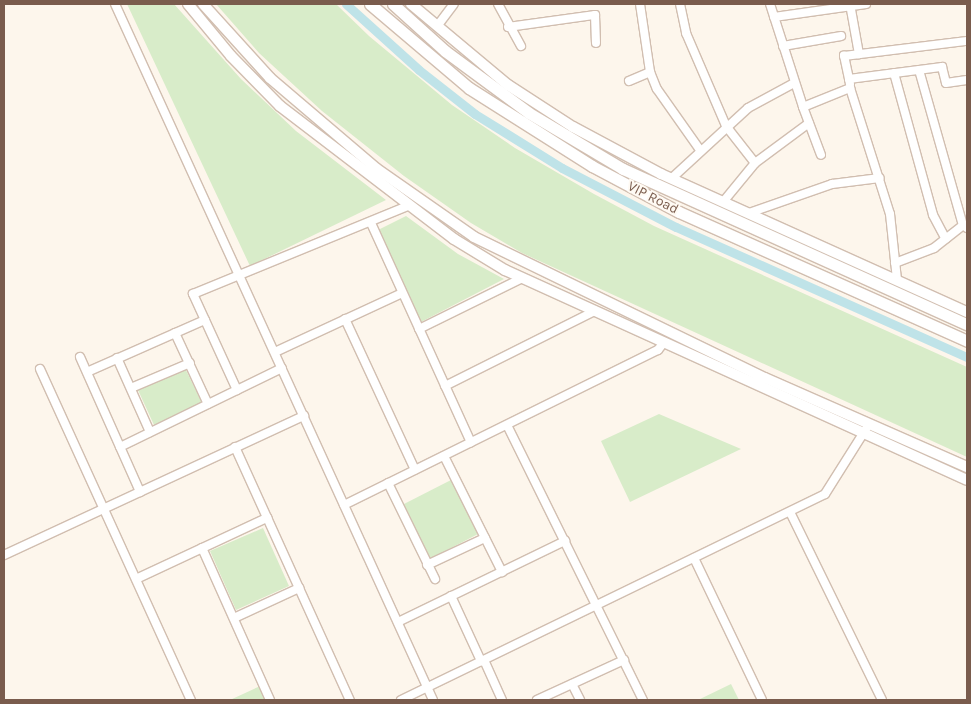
<!DOCTYPE html>
<html>
<head>
<meta charset="utf-8">
<style>
	body { margin:0 }
	#map { position:relative; width:971px; height:704px; overflow:hidden; background:#fdf6ec; font-family:Karla,sans-serif }
	div>[style] { position:absolute }
	[style*='--x'] { left:calc(var(--x)*1px); top:calc(var(--y)*1px); width:calc(var(--w)*1px); rotate:calc(var(--a)*1deg) }
	.green>* { inset:0; background:#d8ecc9 }
	.canal>* { height:9px; margin:-4.5px; padding:0 4.5px; transform-origin:4.5px; border-radius:4.5px; background:#bfe3e8 }
	.roads { filter:drop-shadow(1px 0 #d1beb0) drop-shadow(-1px 0 #d1beb0) drop-shadow(0 1px #d1beb0) drop-shadow(0 -1px #d1beb0) }
	.minor>* { height:8px; margin:-4px; padding:0 4px; transform-origin:4px; border-radius:4px; background:#fff }
	.tertiary>* { height:10px; margin:-5px; padding:0 5px; transform-origin:5px; border-radius:5px; background:#fff }
	.secondary>* { height:11px; margin:-5.5px; padding:0 5.5px; transform-origin:5.5px; border-radius:5.5px; background:#fff }
	span { translate:-50% -50%; white-space:nowrap; text-align:center; line-height:1.15; -webkit-text-stroke:4px #fffaf3; paint-order:stroke }
	.street-label { font-size:14px; color:#7a5c4d }
	.frame { position:absolute; inset:0; border:5px solid #7a5c4d; pointer-events:none }
</style>
</head>
<body>
<div id="map">
	<div class="green">
		<i style="clip-path:polygon(127px 4px,174px 4px,241px 79px,296px 131px,386px 200px,250px 266px)"></i>
		<i style="clip-path:polygon(216px 4px,336px 4px,369px 36px,452px 105px,515px 148px,594px 194px,654px 226px,967px 367px,967px 457px,522px 253px,471px 223px,404px 176px,322px 111px,259px 53px)"></i>
		<i style="clip-path:polygon(406px 216px,458px 254px,504px 279px,421px 322px,378px 230px)"></i>
		<i style="clip-path:polygon(185px 368px,202px 403px,154px 425px,138px 390px)"></i>
		<i style="clip-path:polygon(659px 414px,741px 449px,630px 502px,601px 441px)"></i>
		<i style="clip-path:polygon(451px 480px,478px 534px,430px 559px,402px 505px)"></i>
		<i style="clip-path:polygon(263px 528px,289px 586px,236px 610px,210px 551px)"></i>
		<i style="clip-path:polygon(731px 684px,739px 700px,698px 700px)"></i>
		<i style="clip-path:polygon(259px 687px,265px 700px,230px 700px,258px 687px)"></i>
	</div>
	<div class="canal">
		<i style="--x:346;--y:4;--w:98;--a:42.1"></i>
		<i style="--x:419;--y:70;--w:71;--a:38.2"></i>
		<i style="--x:475;--y:114;--w:102;--a:31.8"></i>
		<i style="--x:562;--y:168;--w:128;--a:27.4"></i>
		<i style="--x:676;--y:227;--w:319;--a:24.1"></i>
	</div>
	<div class="roads">
		<div class="minor">
			<i style="--x:115;--y:4;--w:765;--a:65.44"></i>
			<i style="--x:498;--y:4;--w:48;--a:61.3"></i>
			<i style="--x:640;--y:4;--w:69;--a:81.6"></i>
			<i style="--x:650;--y:72;--w:18;--a:68"></i>
			<i style="--x:657;--y:89;--w:75;--a:54.8"></i>
			<i style="--x:680;--y:4;--w:30;--a:78"></i>
			<i style="--x:686;--y:33;--w:101;--a:66.7"></i>
			<i style="--x:726;--y:126;--w:47;--a:51.9"></i>
			<i style="--x:770;--y:4;--w:108;--a:72.2"></i>
			<i style="--x:803;--y:107;--w:51;--a:-22"></i>
			<i style="--x:850;--y:88;--w:132;--a:72.4"></i>
			<i style="--x:890;--y:214;--w:66;--a:83.9"></i>
			<i style="--x:850;--y:4;--w:51;--a:79.8"></i>
			<i style="--x:774;--y:17;--w:93;--a:-8"></i>
			<i style="--x:438;--y:25;--w:26;--a:-53"></i>
			<i style="--x:508;--y:27;--w:88;--a:-7.9"></i>
			<i style="--x:595;--y:15;--w:28;--a:88"></i>
			<i style="--x:783;--y:46;--w:59;--a:-9.8"></i>
			<i style="--x:919;--y:70;--w:161;--a:74.2"></i>
			<i style="--x:963;--y:225;--w:5;--a:37"></i>
			<i style="--x:894;--y:73;--w:147;--a:74.6"></i>
			<i style="--x:933;--y:215;--w:27;--a:62"></i>
			<i style="--x:849;--y:79;--w:24;--a:-102"></i>
			<i style="--x:844;--y:56;--w:124;--a:-7"></i>
			<i style="--x:629;--y:81;--w:23;--a:-23"></i>
			<i style="--x:850;--y:84;--w:5;--a:-101"></i>
			<i style="--x:849;--y:79;--w:94;--a:-7.4"></i>
			<i style="--x:942;--y:67;--w:16;--a:76"></i>
			<i style="--x:946;--y:83;--w:21;--a:-8"></i>
			<i style="--x:803;--y:107;--w:51;--a:69.4"></i>
			<i style="--x:672;--y:178;--w:103;--a:-42.6"></i>
			<i style="--x:748;--y:108;--w:52;--a:-28.5"></i>
			<i style="--x:723;--y:202;--w:50;--a:-50.6"></i>
			<i style="--x:755;--y:163;--w:67;--a:-36.5"></i>
			<i style="--x:749;--y:213;--w:88;--a:-19.3"></i>
			<i style="--x:832;--y:184;--w:48;--a:-7.1"></i>
			<i style="--x:371;--y:223;--w:241;--a:65.5"></i>
			<i style="--x:895;--y:263;--w:42;--a:-21"></i>
			<i style="--x:934;--y:248;--w:37;--a:-38"></i>
			<i style="--x:345;--y:319;--w:166;--a:65.1"></i>
			<i style="--x:419;--y:329;--w:115;--a:-26.3"></i>
			<i style="--x:175;--y:333;--w:78;--a:65.1"></i>
			<i style="--x:275;--y:352;--w:140;--a:-24.9"></i>
			<i style="--x:80;--y:357;--w:148;--a:66"></i>
			<i style="--x:117;--y:358;--w:81;--a:66"></i>
			<i style="--x:40;--y:369;--w:364;--a:65.5"></i>
			<i style="--x:87;--y:372;--w:129;--a:-23.8"></i>
			<i style="--x:445;--y:386;--w:168;--a:-26.6"></i>
			<i style="--x:131;--y:388;--w:64;--a:-23"></i>
			<i style="--x:237;--y:390;--w:106;--a:-114.6"></i>
			<i style="--x:193;--y:294;--w:232;--a:-22.3"></i>
			<i style="--x:507;--y:425;--w:307;--a:63.7"></i>
			<i style="--x:120;--y:447;--w:180;--a:-26"></i>
			<i style="--x:235;--y:447;--w:278;--a:65.6"></i>
			<i style="--x:444;--y:456;--w:130;--a:63.4"></i>
			<i style="--x:388;--y:483;--w:107;--a:63.9"></i>
			<i style="--x:344;--y:505;--w:350;--a:-26.3"></i>
			<i style="--x:658;--y:350;--w:10;--a:-53"></i>
			<i style="--x:790;--y:512;--w:209;--a:63.9"></i>
			<i style="--x:202;--y:548;--w:167;--a:65.9"></i>
			<i style="--x:4;--y:555;--w:331;--a:-24.9"></i>
			<i style="--x:694;--y:558;--w:157;--a:64.4"></i>
			<i style="--x:427;--y:565;--w:64;--a:-25"></i>
			<i style="--x:136;--y:579;--w:145;--a:-25"></i>
			<i style="--x:451;--y:596;--w:72;--a:65.2"></i>
			<i style="--x:234;--y:618;--w:72;--a:-24.8"></i>
			<i style="--x:398;--y:622;--w:186;--a:-25.9"></i>
			<i style="--x:484;--y:660;--w:44;--a:65.8"></i>
			<i style="--x:572;--y:684;--w:18;--a:63"></i>
			<i style="--x:401;--y:700;--w:471;--a:-25.9"></i>
			<i style="--x:825;--y:494;--w:77;--a:-57.8"></i>
			<i style="--x:537;--y:700;--w:96;--a:-24.7"></i>
		</div>
		<div class="tertiary">
			<i style="--x:188;--y:4;--w:67;--a:50.4"></i>
			<i style="--x:231;--y:56;--w:70;--a:45.6"></i>
			<i style="--x:280;--y:106;--w:219;--a:37.4"></i>
			<i style="--x:454;--y:239;--w:60;--a:31.3"></i>
			<i style="--x:505;--y:270;--w:507;--a:24.44"></i>
			<i style="--x:203;--y:4;--w:100;--a:47.8"></i>
			<i style="--x:270;--y:78;--w:140;--a:40.4"></i>
			<i style="--x:377;--y:169;--w:118;--a:35"></i>
			<i style="--x:474;--y:237;--w:323;--a:25.9"></i>
			<i style="--x:765;--y:378;--w:221;--a:23.8"></i>
			<i style="--x:411;--y:4;--w:126;--a:39.9"></i>
			<i style="--x:508;--y:85;--w:77;--a:32.9"></i>
			<i style="--x:573;--y:127;--w:100;--a:28.1"></i>
			<i style="--x:661;--y:174;--w:336;--a:24.3"></i>
		</div>
		<div class="secondary">
			<i style="--x:370;--y:4;--w:130;--a:40.3"></i>
			<i style="--x:469;--y:88;--w:146;--a:32.4"></i>
			<i style="--x:592;--y:166;--w:98;--a:27.9"></i>
			<i style="--x:679;--y:212;--w:316;--a:24.1"></i>
			<i style="--x:393;--y:4;--w:70;--a:42.1"></i>
			<i style="--x:445;--y:51;--w:104;--a:36.4"></i>
			<i style="--x:529;--y:113;--w:109;--a:30.8"></i>
			<i style="--x:623;--y:169;--w:377;--a:24.3"></i>
		</div>
	</div>
	<div class="street-label">
		<span style="left:653px;top:198px;rotate:27deg">VIP Road</span>
	</div>
	<div class="frame"></div>
</div>
</body>
</html>
